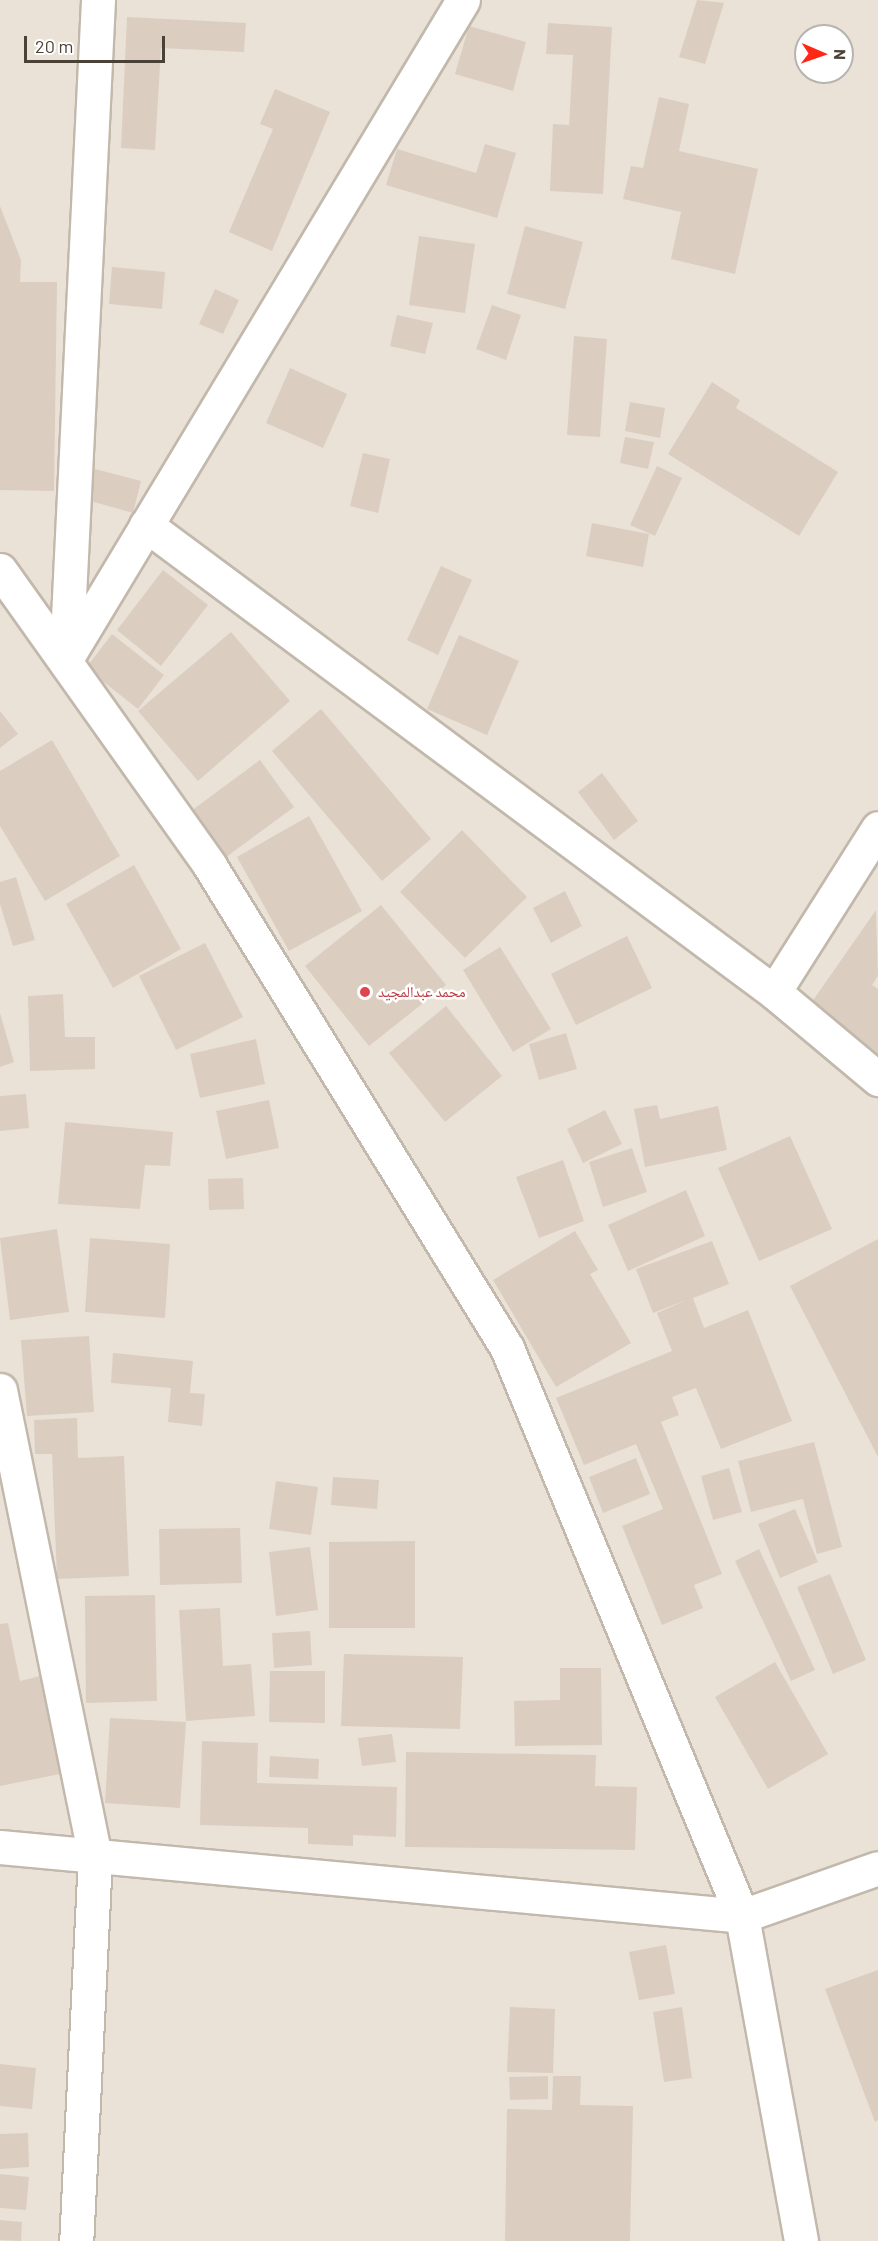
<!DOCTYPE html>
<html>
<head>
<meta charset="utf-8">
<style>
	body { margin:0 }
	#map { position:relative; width:878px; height:2241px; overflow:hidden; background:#f5f1e9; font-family:Barlow,"Noto Naskh Arabic",sans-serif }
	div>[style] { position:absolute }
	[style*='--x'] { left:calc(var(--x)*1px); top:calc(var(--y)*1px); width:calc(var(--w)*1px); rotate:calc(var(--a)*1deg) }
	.residential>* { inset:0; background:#eae2d7 }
	.building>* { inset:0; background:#dbcec0 }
	.roads { filter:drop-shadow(2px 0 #c2b8ab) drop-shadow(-2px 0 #c2b8ab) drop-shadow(0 2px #c2b8ab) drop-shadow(0 -2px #c2b8ab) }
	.minor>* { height:33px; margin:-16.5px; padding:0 16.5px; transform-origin:16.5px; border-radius:16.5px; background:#fff }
	.dots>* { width:16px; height:16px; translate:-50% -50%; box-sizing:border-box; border:3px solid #fff; border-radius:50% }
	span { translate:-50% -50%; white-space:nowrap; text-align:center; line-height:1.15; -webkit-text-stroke:5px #fff; paint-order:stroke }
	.health-label { font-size:15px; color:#be3a42 }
	.left { translate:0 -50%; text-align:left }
	.north { position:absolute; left:794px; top:24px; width:60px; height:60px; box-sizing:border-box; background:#fff; border:2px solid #b7b3af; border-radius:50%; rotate:92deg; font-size:16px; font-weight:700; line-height:24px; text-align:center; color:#4a4137 }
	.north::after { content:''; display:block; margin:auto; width:21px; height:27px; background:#ff2816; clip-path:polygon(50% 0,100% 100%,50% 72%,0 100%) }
	.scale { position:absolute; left:24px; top:36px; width:141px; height:27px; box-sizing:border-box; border:3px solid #4a4137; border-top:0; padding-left:8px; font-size:18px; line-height:21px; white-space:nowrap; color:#4a4137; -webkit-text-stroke:4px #fff; paint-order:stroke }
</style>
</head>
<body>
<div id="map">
	<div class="residential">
		<i style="clip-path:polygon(evenodd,0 0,878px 0,878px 2241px,0 2241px,0 0,806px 36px,842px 36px,842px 72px,806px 72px,806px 36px)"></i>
	</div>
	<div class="building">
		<i style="clip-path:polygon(697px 0,724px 3px,705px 64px,679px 57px)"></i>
		<i style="clip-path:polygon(127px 17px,246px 23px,244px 52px,161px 48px,155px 150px,121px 148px)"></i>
		<i style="clip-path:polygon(548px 23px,612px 27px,603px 194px,550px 191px,553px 124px,569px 125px,573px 55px,546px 54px)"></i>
		<i style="clip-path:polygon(469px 26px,526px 42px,513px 91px,455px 74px)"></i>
		<i style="clip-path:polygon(275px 89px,330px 112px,272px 251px,229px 232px,273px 129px,260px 124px)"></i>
		<i style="clip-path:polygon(659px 97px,689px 104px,679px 151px,758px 169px,735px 274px,671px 259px,681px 212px,623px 199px,631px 166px,643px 168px)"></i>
		<i style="clip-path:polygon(485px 144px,516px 153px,497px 218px,386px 185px,397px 149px,476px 173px)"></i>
		<i style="clip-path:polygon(0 206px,21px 260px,20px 282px,57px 282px,54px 491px,0 490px)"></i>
		<i style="clip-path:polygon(525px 226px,583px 242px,565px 309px,507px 294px)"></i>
		<i style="clip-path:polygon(419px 236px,475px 244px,465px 313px,409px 305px)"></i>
		<i style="clip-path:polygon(112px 267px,165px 272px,162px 309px,109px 304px)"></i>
		<i style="clip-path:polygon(215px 289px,239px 300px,223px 334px,199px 324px)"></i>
		<i style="clip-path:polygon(492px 305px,521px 315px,506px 360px,476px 349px)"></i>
		<i style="clip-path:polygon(397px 315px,433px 323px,425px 354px,390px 346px)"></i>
		<i style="clip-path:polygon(574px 336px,607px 339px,600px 437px,567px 435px)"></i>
		<i style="clip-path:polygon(290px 368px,347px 394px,323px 448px,266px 423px)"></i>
		<i style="clip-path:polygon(712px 382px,740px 400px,736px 408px,838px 472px,799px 536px,668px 454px)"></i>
		<i style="clip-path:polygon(630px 402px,665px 408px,660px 438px,625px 431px)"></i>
		<i style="clip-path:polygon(625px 437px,654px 442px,648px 469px,620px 463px)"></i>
		<i style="clip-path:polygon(363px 453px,390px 459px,378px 513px,350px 506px)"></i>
		<i style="clip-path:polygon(657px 466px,682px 478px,655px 536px,630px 525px)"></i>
		<i style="clip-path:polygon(95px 469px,141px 481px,133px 513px,87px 500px)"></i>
		<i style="clip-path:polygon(592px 523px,649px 534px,643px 567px,586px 556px)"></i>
		<i style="clip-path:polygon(441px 566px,472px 580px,438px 655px,407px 640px)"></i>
		<i style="clip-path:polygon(163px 570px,208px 605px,161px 666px,117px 630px)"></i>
		<i style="clip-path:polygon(231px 632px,290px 701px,198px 781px,138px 711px)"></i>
		<i style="clip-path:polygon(112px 634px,164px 675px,138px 709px,86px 668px)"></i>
		<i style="clip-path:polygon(459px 635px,519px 661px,487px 735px,427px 709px)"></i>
		<i style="clip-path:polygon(321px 709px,431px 839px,382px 881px,272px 751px)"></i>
		<i style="clip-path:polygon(0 711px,18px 734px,0 748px)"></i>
		<i style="clip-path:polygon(52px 740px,120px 856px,45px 901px,0 826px,0 771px)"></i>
		<i style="clip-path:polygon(260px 760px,294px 807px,225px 858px,191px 811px)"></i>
		<i style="clip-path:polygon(602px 773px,638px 821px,614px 840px,578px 792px)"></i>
		<i style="clip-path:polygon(309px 816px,362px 911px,289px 951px,237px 857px)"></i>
		<i style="clip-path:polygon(462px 830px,527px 897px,465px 958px,400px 892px)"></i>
		<i style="clip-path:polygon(134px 865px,181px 949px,113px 988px,66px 904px)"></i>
		<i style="clip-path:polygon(16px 877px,35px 940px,13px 946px,0 904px,0 882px)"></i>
		<i style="clip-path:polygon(565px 891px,582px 926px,551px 943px,533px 908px)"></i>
		<i style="clip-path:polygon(381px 905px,446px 985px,369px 1046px,305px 966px)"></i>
		<i style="clip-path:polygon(876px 910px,878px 976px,872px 985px,878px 989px,878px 1059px,807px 1009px)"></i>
		<i style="clip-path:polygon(627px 936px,652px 988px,576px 1025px,551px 974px)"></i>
		<i style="clip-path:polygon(205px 943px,243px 1017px,176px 1050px,139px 976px)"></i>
		<i style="clip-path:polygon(500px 947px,551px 1029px,513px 1052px,463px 970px)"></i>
		<i style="clip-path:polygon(63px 994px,65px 1037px,95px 1037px,95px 1069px,30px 1071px,28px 996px)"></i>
		<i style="clip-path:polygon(446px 1006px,502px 1076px,445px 1122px,389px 1053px)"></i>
		<i style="clip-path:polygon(0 1013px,14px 1062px,0 1067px)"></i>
		<i style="clip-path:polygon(566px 1033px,577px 1069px,539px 1080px,529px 1044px)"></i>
		<i style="clip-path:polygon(256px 1039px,265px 1084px,200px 1098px,190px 1054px)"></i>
		<i style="clip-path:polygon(26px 1094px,29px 1128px,0 1131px,0 1096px)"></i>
		<i style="clip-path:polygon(269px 1100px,279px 1148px,226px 1159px,216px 1111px)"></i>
		<i style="clip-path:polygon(657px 1105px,660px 1119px,718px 1106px,727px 1150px,645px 1167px,634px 1109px)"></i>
		<i style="clip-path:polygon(605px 1110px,622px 1144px,583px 1163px,567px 1129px)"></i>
		<i style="clip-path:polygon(65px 1122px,173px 1132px,170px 1166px,145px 1165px,140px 1209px,58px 1204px)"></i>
		<i style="clip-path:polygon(790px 1136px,832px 1229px,759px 1261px,718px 1168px)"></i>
		<i style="clip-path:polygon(632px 1148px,647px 1192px,603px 1207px,589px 1162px)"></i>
		<i style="clip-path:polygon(563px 1160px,584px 1221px,539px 1238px,516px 1177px)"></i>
		<i style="clip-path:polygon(243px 1178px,244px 1209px,209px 1210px,208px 1179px)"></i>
		<i style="clip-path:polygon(686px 1190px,705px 1236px,628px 1271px,608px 1225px)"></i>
		<i style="clip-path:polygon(57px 1229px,69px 1312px,10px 1320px,0 1238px)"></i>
		<i style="clip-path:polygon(575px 1231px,598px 1270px,590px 1274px,631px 1343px,556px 1387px,493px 1280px)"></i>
		<i style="clip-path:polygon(90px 1238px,170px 1244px,165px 1318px,85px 1312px)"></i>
		<i style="clip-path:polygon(878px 1239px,878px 1457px,790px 1286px)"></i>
		<i style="clip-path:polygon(712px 1241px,729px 1284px,693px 1298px,704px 1328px,748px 1310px,792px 1421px,721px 1449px,696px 1388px,672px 1397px,679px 1415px,661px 1422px,722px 1574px,694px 1585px,703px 1608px,662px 1625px,622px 1526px,663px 1509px,636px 1444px,584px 1465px,556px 1398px,672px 1351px,657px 1313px,689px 1299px,653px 1313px,636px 1269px)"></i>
		<i style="clip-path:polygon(89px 1336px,94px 1412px,27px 1416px,21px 1340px)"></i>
		<i style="clip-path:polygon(113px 1353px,193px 1361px,190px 1393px,205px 1394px,202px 1426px,168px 1422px,171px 1388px,111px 1383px)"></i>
		<i style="clip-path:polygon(77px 1418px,78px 1458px,124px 1456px,129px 1576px,57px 1579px,52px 1454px,35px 1454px,34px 1420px)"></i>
		<i style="clip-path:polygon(814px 1442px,842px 1547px,817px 1554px,803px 1499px,751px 1512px,738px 1461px)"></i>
		<i style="clip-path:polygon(636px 1458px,650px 1494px,603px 1513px,589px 1477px)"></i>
		<i style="clip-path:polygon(729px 1468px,742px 1512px,713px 1520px,701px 1476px)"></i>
		<i style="clip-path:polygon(333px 1477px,379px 1480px,377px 1509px,331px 1505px)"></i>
		<i style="clip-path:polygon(276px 1481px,318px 1487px,311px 1535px,269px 1529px)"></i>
		<i style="clip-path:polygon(795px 1509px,818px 1562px,780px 1578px,758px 1524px)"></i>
		<i style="clip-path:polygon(240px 1528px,242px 1583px,160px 1585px,159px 1529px)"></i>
		<i style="clip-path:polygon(415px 1541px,415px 1628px,329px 1628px,329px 1542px)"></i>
		<i style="clip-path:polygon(310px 1547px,318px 1610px,276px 1616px,269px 1552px)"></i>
		<i style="clip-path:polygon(759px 1549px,815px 1670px,791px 1681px,735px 1561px)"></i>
		<i style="clip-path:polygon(830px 1574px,866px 1660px,833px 1674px,797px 1587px)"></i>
		<i style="clip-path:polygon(155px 1595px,157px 1701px,86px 1703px,85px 1596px)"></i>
		<i style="clip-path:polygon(220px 1608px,223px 1666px,251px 1664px,255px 1716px,186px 1721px,179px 1610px)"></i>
		<i style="clip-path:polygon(8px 1623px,20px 1681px,40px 1676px,60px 1774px,0 1786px,0 1624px)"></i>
		<i style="clip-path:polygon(310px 1631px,312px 1665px,274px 1668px,272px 1633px)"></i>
		<i style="clip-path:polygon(344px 1654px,463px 1657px,460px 1729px,341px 1726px)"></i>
		<i style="clip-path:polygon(775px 1662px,828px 1754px,768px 1789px,715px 1697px)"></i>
		<i style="clip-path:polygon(560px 1668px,601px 1668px,602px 1745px,515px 1746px,514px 1701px,560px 1700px)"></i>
		<i style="clip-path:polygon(270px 1671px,325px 1671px,325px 1723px,269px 1722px)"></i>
		<i style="clip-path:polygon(110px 1718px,186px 1722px,180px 1808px,105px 1803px)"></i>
		<i style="clip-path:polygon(392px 1734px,396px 1762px,362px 1766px,358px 1738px)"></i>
		<i style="clip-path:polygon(202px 1741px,258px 1743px,257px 1783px,397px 1787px,396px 1837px,353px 1835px,353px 1846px,308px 1844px,308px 1828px,200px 1825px)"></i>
		<i style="clip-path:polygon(406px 1752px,596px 1755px,595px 1786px,637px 1787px,635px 1850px,405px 1847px)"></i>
		<i style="clip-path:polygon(270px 1756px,319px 1759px,318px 1779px,269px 1777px)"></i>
		<i style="clip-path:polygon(666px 1945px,675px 1994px,639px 2000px,629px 1952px)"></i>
		<i style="clip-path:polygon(878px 1970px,878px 2120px,875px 2122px,825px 1989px)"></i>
		<i style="clip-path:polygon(510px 2007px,555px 2009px,553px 2073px,507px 2072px)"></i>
		<i style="clip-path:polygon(682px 2007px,692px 2078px,664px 2082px,653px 2012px)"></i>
		<i style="clip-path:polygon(0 2064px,36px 2068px,32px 2109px,0 2106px)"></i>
		<i style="clip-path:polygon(548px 2076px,548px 2099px,510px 2100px,509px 2077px)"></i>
		<i style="clip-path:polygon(553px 2076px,581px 2076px,580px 2105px,633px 2106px,630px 2241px,505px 2241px,507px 2109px,552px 2110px)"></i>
		<i style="clip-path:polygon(28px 2133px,29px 2167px,0 2169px,0 2134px)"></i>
		<i style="clip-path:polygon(0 2174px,29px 2177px,26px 2210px,0 2208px)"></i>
		<i style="clip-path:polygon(0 2220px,22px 2222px,21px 2241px,0 2240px)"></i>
	</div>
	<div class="roads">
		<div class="minor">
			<i style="--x:98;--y:0;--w:660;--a:92.78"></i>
			<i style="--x:66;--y:659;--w:769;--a:-58.93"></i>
			<i style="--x:146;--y:525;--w:783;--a:36.64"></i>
			<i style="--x:774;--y:992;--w:136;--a:39.9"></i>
			<i style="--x:0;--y:570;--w:363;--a:54.6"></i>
			<i style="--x:210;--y:866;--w:566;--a:58.36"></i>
			<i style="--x:507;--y:1348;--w:615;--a:67.52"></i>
			<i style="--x:742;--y:1916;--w:330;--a:79.7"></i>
			<i style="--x:774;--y:992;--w:194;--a:-57.6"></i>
			<i style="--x:0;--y:1390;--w:477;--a:78.5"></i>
			<i style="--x:95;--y:1857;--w:384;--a:92.8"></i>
			<i style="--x:0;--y:1847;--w:745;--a:5.31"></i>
			<i style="--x:742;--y:1916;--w:144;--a:-19.4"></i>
		</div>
	</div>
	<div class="dots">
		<i style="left:365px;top:992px;background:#e0444e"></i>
	</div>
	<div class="health-label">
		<span class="left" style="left:378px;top:992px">محمد عبدالمجيد</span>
	</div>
	<div class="north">N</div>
	<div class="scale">20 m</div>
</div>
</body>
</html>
